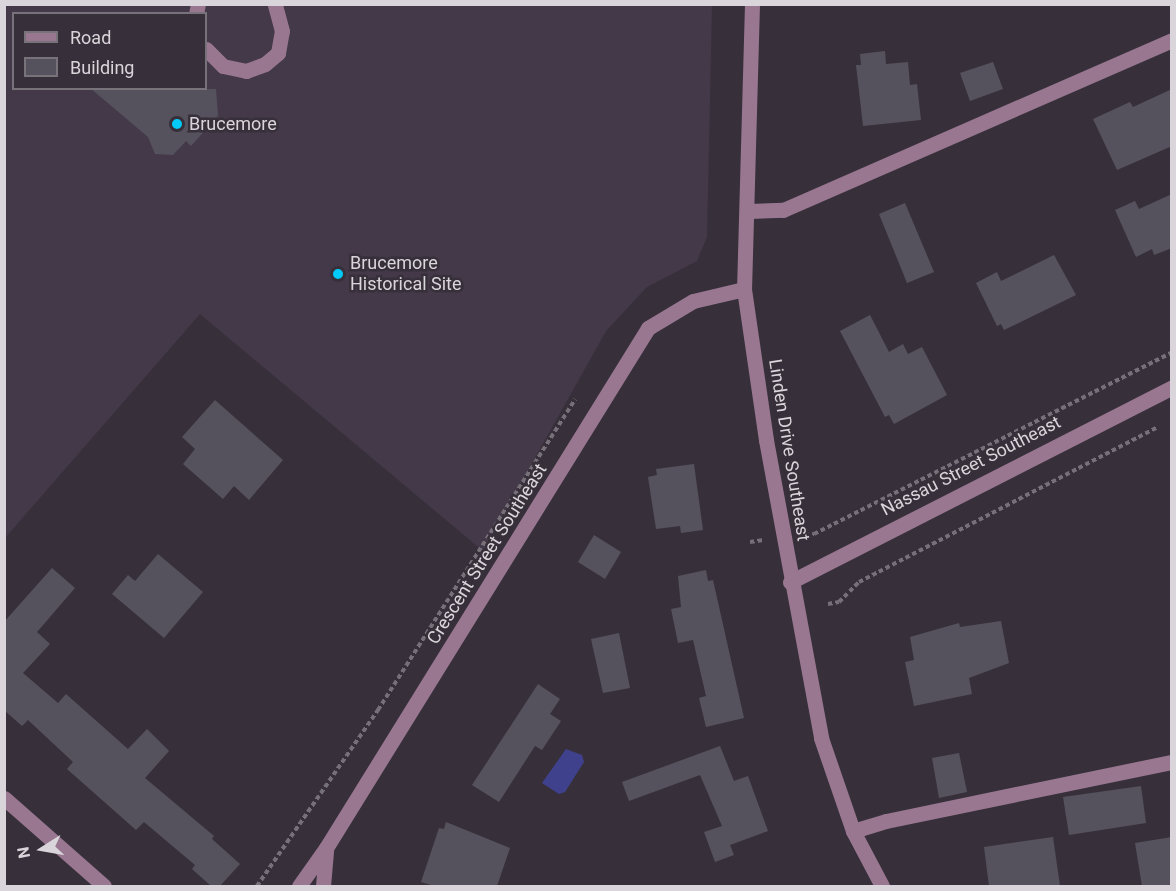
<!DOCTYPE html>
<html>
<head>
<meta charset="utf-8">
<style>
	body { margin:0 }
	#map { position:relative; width:1176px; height:891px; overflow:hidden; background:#37303a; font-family:Roboto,sans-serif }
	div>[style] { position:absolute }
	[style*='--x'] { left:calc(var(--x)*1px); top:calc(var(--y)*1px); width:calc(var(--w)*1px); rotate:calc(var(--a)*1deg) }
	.built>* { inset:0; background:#443948 }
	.water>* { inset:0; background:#3f418d }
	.building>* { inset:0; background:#55525e }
	.path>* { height:4px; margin-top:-2px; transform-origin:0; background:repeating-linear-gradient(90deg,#767078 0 4.5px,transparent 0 7.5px) }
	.minor>* { height:15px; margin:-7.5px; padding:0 7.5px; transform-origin:7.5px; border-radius:7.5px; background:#997791 }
	.dots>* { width:16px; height:16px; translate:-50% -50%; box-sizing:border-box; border:3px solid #37303a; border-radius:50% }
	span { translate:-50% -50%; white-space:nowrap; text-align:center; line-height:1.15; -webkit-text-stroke:5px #37303a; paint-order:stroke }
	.poi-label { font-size:18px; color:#d9d5db }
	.left { translate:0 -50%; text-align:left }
	.street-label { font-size:18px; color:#d9d5db }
	.frame { position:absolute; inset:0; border:6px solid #d9d5db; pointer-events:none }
	.legend { position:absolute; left:12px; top:12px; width:195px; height:78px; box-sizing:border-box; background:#37303a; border:2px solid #78727a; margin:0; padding:8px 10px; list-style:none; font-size:18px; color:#d9d5db }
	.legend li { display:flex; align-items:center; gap:12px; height:30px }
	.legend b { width:30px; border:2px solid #78727a }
	.north { position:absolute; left:12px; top:819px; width:60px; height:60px; -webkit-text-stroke:4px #37303a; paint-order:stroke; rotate:259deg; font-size:16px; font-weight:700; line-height:24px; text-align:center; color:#d9d5db }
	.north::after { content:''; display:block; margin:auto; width:21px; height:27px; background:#d9d5db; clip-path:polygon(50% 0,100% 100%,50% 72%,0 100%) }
</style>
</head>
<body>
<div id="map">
	<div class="built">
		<i style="clip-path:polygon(evenodd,5px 5px,712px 5px,707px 237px,697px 261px,647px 287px,606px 331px,483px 551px,200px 314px,5px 538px,5px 5px,14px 14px,206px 14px,206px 88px,14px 88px,14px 14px)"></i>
	</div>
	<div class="water">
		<i style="clip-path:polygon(566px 749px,582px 755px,584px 762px,565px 792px,559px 794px,542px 783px)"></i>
	</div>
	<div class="building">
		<i style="clip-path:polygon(885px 51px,886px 64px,908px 62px,910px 85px,917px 84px,921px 120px,863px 126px,856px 65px,861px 65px,860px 54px)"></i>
		<i style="clip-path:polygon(993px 62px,1003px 89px,970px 101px,960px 73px)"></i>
		<i style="clip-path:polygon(90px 88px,216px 89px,218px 116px,191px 146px,186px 141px,173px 155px,155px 154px,148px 137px)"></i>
		<i style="clip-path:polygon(1172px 89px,1172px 146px,1117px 170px,1093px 119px,1130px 102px,1133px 107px)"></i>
		<i style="clip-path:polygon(1172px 194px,1172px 248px,1154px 255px,1152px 249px,1136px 257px,1115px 210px,1135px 201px,1139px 209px)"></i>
		<i style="clip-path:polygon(905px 203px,934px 272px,907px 283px,879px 214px)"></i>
		<i style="clip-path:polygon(1054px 255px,1076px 295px,1004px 330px,1001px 324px,997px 326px,976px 283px,997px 272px,1001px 281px)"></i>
		<i style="clip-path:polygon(870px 315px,889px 352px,903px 344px,908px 354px,922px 347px,947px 395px,894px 424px,889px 415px,885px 417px,840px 331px)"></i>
		<i style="clip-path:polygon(215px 400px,283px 460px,249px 500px,234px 486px,223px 499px,183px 464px,195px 449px,182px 437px)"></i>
		<i style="clip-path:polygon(694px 464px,703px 530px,681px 533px,680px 526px,656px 529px,648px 477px,657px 475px,656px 469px)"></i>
		<i style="clip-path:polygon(594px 535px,621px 552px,605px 579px,578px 562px)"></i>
		<i style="clip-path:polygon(158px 554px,203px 592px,164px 638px,112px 594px,128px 575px,135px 581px)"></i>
		<i style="clip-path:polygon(52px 568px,75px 588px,37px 632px,50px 644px,23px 673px,58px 703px,66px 694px,128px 749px,147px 729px,169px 751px,145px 778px,214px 836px,212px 839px,240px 864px,220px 886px,211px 886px,192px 869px,195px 865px,144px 822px,136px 830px,67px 769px,73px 762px,28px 720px,22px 726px,4px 710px,4px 622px)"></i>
		<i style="clip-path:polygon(706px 570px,708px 581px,713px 580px,744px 718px,706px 727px,699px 698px,706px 696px,693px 640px,678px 643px,671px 609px,681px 607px,678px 576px)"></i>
		<i style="clip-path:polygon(1001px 621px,1009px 663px,969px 678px,972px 694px,914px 706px,905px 662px,914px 660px,910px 637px,959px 623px,960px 627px)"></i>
		<i style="clip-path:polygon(619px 633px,630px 688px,603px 693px,591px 639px)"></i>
		<i style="clip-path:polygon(538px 684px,560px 699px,550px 714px,561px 721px,542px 750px,535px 746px,499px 802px,472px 785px)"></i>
		<i style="clip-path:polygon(720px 746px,734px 781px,748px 776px,768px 831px,730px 845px,734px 855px,715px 862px,704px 832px,722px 826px,700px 775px,629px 801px,622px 782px)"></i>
		<i style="clip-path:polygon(959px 753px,967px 792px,939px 798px,932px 758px)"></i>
		<i style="clip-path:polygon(1141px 786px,1146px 823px,1069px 835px,1063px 797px)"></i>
		<i style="clip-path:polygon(446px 822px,510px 848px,497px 886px,434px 886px,421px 882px,439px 828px,444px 829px)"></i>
		<i style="clip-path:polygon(1053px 837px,1060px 886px,989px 886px,984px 847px)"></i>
		<i style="clip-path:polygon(1172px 837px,1172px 886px,1142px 886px,1135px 843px)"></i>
	</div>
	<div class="path">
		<i style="--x:805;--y:535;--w:9;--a:-6"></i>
		<i style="--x:814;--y:534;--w:402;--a:-26.9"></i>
		<i style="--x:750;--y:542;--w:14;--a:-8"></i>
		<i style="--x:828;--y:604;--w:11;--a:-10"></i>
		<i style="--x:839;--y:602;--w:28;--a:-45"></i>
		<i style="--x:859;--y:582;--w:335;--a:-27.4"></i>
		<i style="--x:257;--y:886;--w:214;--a:-55.5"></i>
		<i style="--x:378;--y:710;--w:368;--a:-57.6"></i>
	</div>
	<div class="minor">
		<i style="--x:752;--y:4;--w:285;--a:91.6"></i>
		<i style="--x:744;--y:289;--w:153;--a:81.7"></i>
		<i style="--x:766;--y:440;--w:303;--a:79.5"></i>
		<i style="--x:821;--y:738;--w:98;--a:71"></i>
		<i style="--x:853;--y:831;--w:62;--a:62.2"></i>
		<i style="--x:196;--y:14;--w:10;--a:-79"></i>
		<i style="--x:206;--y:49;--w:24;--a:45"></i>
		<i style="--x:223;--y:66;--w:24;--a:12"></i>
		<i style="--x:246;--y:71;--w:20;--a:-20"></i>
		<i style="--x:265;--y:64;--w:17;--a:-40"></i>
		<i style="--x:278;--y:53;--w:22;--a:-80"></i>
		<i style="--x:282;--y:31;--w:28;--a:-105"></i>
		<i style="--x:748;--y:211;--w:35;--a:-2"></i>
		<i style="--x:783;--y:210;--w:425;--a:-23.6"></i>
		<i style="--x:790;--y:582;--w:429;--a:-27"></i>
		<i style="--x:4;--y:798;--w:133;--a:41.3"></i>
		<i style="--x:853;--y:831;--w:34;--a:-17"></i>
		<i style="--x:886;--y:821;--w:292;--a:-11.7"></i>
		<i style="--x:299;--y:886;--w:47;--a:-54.6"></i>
		<i style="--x:326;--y:848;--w:612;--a:-58.23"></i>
		<i style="--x:648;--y:328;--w:52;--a:-31"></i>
		<i style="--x:693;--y:301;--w:52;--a:-13.2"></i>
		<i style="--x:323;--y:886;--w:35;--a:-85"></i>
	</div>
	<div class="dots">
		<i style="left:177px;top:124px;background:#02cbf9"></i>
		<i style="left:338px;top:274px;background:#02cbf9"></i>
	</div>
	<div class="poi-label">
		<span class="left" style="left:189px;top:124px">Brucemore</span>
		<span class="left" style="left:350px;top:274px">Brucemore<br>Historical Site</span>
	</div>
	<div class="street-label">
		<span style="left:789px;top:450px;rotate:81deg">Linden Drive Southeast</span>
		<span style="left:971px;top:466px;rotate:-27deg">Nassau Street Southeast</span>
		<span style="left:487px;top:554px;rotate:-58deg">Crescent Street Southeast</span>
	</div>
	<div class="frame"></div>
	<ul class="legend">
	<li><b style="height:8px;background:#997791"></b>Road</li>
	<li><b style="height:16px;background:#55525e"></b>Building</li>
	</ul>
	<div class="north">N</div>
</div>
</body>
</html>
